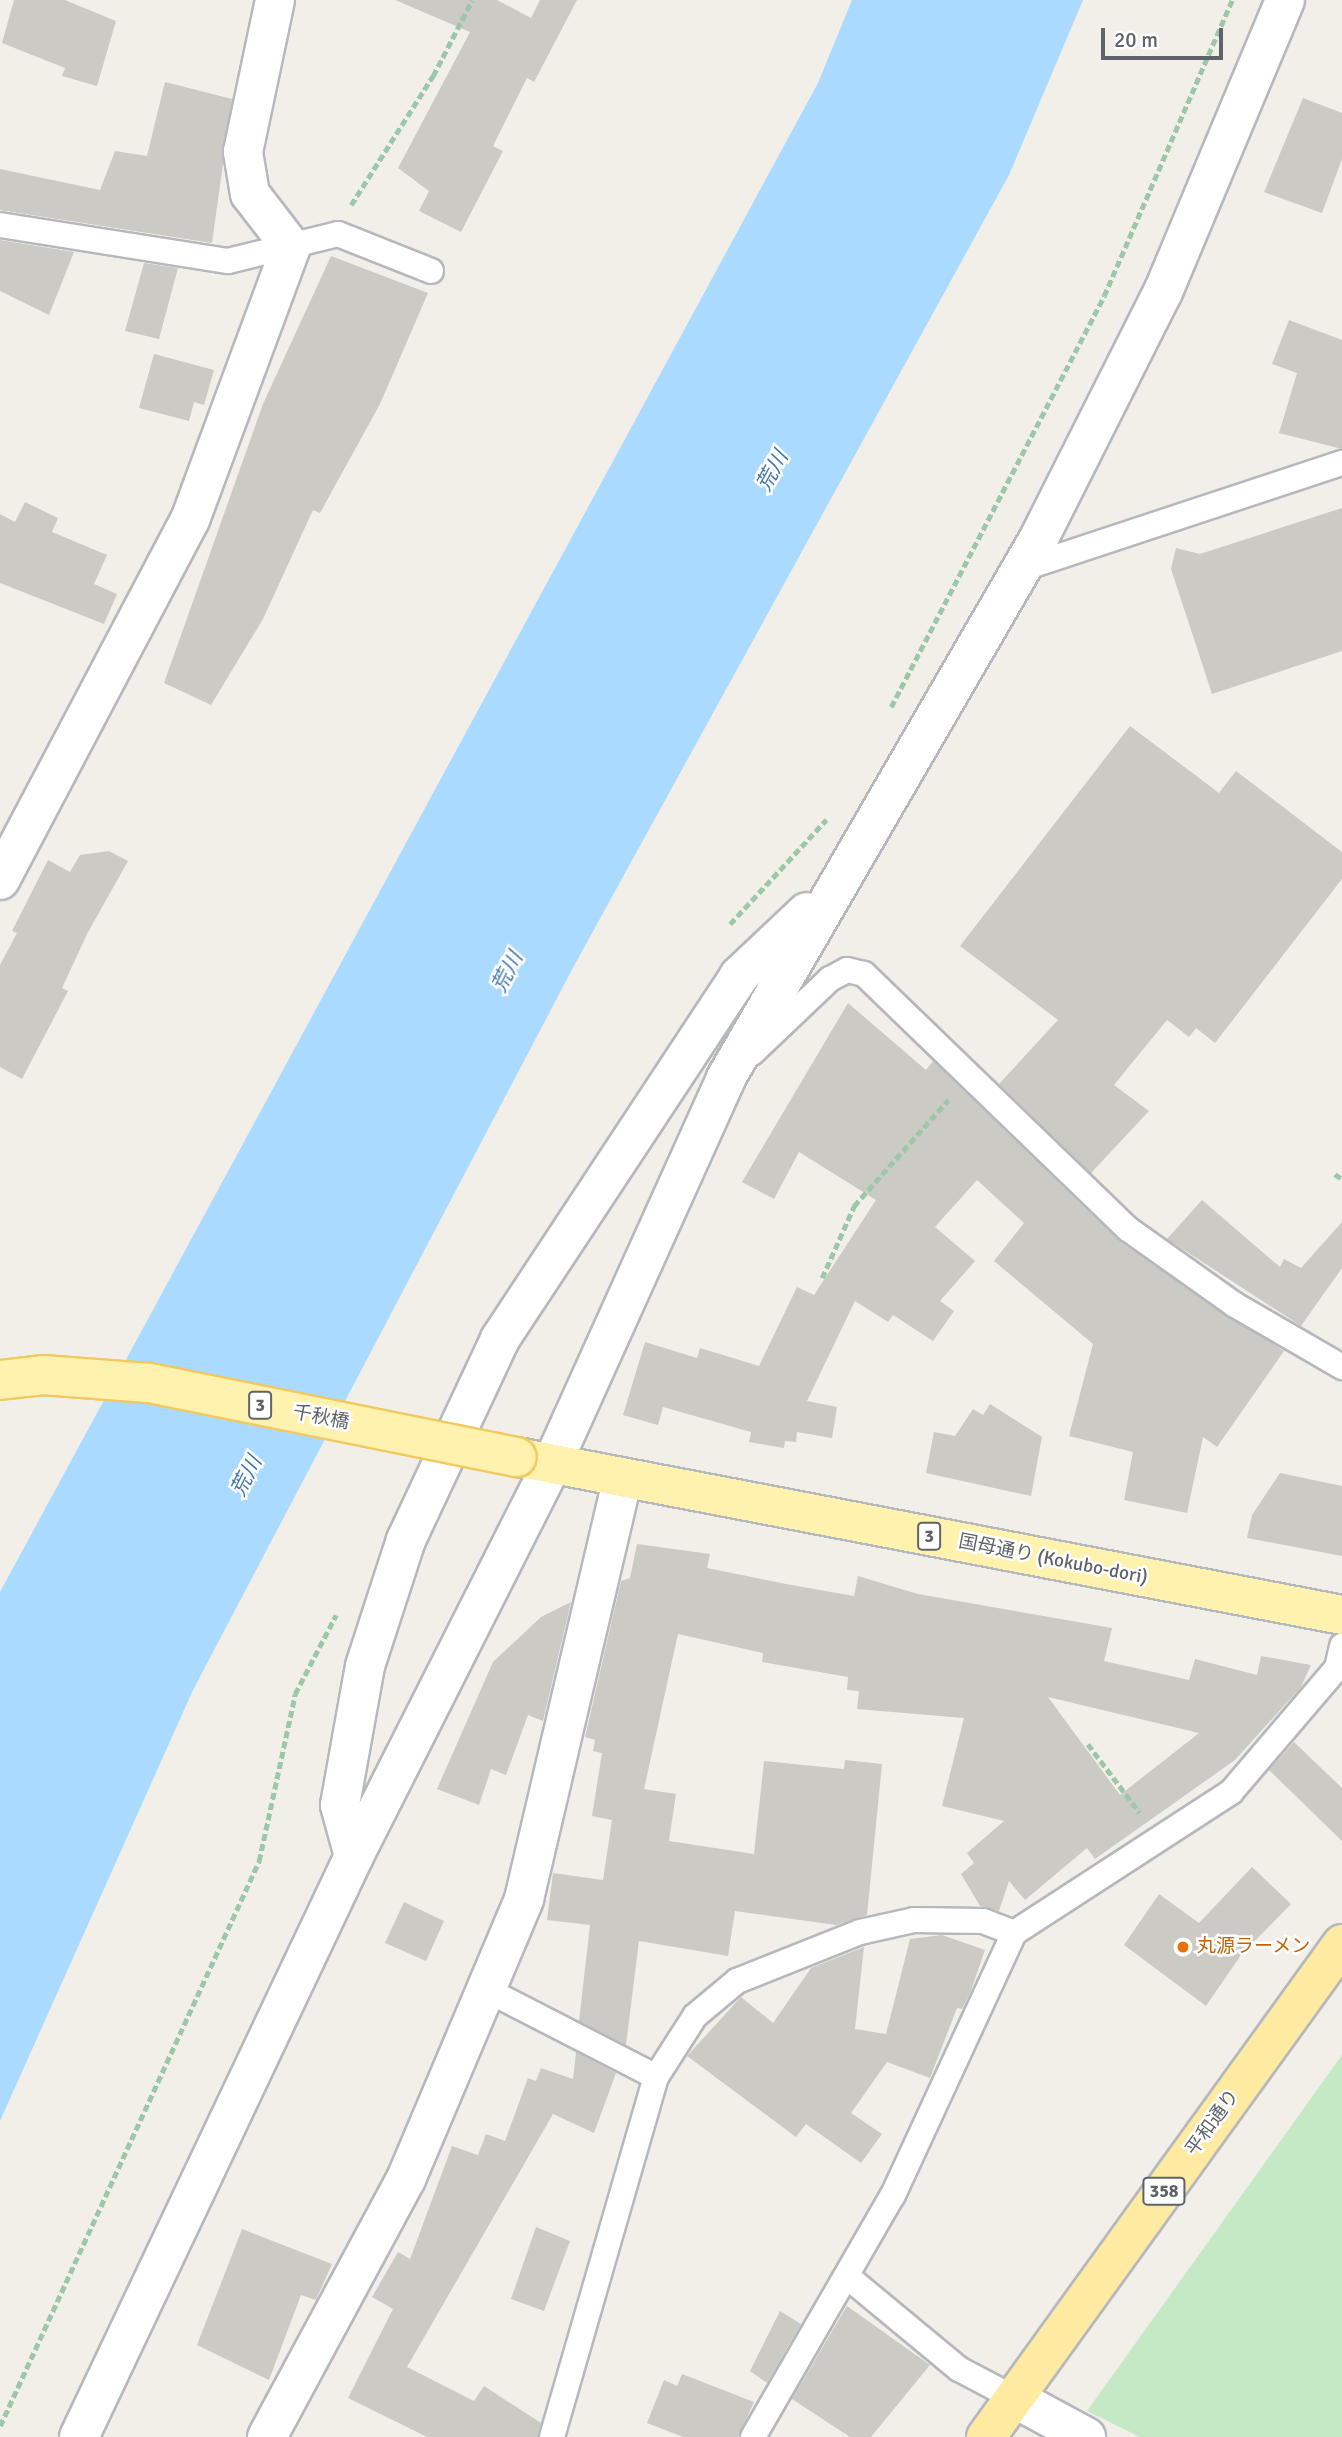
<!DOCTYPE html>
<html>
<head>
<meta charset="utf-8">
<style>
	body { margin:0 }
	#map { position:relative; width:1342px; height:2437px; overflow:hidden; background:#f1efe8; font-family:Signika,"Noto Sans JP",sans-serif }
	div>[style] { position:absolute }
	[style*='--x'] { left:calc(var(--x)*1px); top:calc(var(--y)*1px); width:calc(var(--w)*1px); rotate:calc(var(--a)*1deg) }
	.green>* { inset:0; background:#c5e8c5 }
	.water>* { inset:0; background:#aadaff }
	.building>* { inset:0; background:#cccac5 }
	.path>* { height:4.5px; margin-top:-2.25px; transform-origin:0; background:repeating-linear-gradient(90deg,#9cc7a9 0 7px,transparent 0 10.5px) }
	.roads { filter:drop-shadow(2px 0 #b5b8bc) drop-shadow(-2px 0 #b5b8bc) drop-shadow(0 2px #b5b8bc) drop-shadow(0 -2px #b5b8bc) }
	.service>* { height:24px; margin:-12px; padding:0 12px; transform-origin:12px; border-radius:12px; background:#fff }
	.minor>* { height:38px; margin:-19px; padding:0 19px; transform-origin:19px; border-radius:19px; background:#fff }
	.tertiary>* { height:38px; margin:-19px; padding:0 19px; transform-origin:19px; border-radius:19px; background:#fff }
	.primary>* { height:38px; margin:-19px; padding:0 19px; transform-origin:19px; border-radius:19px; background:#fff2af }
	.trunk>* { height:38px; margin:-19px; padding:0 19px; transform-origin:19px; border-radius:19px; background:#feeaa1 }
	.bridges { filter:drop-shadow(2px 0 #f2c960) drop-shadow(-2px 0 #f2c960) drop-shadow(0 2px #f2c960) drop-shadow(0 -2px #f2c960) }
	.primary-bridge>* { height:38px; margin:-19px; padding:0 19px; transform-origin:19px; border-radius:19px; background:#fff2af }
	.dots>* { width:19px; height:19px; translate:-50% -50%; box-sizing:border-box; border:4px solid #fff; border-radius:50% }
	span { translate:-50% -50%; white-space:nowrap; text-align:center; line-height:1.15; -webkit-text-stroke:5px #fff; paint-order:stroke }
	.shield-label span { padding:2px 5px; background:#fff; border:2px solid; border-radius:5px; -webkit-text-stroke-width:0 }
	.shield-label { font-size:18px; color:#5f6368; font-weight:700 }
	.street-label { font-size:19px; color:#5f6368 }
	.food-label { font-size:19px; color:#c56008 }
	.left { translate:0 -50%; text-align:left }
	.water-label { font-size:21px; color:#4174aa; font-style:italic }
	.scale { position:absolute; left:1101px; top:28px; width:122px; height:32px; box-sizing:border-box; border:4px solid #5f6368; border-top:0; padding-left:9px; font-size:21px; line-height:24px; white-space:nowrap; color:#5f6368; -webkit-text-stroke:5px #fff; paint-order:stroke }
</style>
</head>
<body>
<div id="map">
	<div class="green">
		<i style="clip-path:polygon(1342px 2055px,1342px 2437px,1140px 2437px,1087px 2411px)"></i>
	</div>
	<div class="water">
		<i style="clip-path:polygon(852px 0,1083px 0,1009px 175px,575px 964px,193px 1690px,0 2121px,0 1592px,818px 83px)"></i>
	</div>
	<div class="building">
		<i style="clip-path:polygon(14px 0,65px 0,116px 21px,97px 86px,62px 76px,65px 68px,2px 43px)"></i>
		<i style="clip-path:polygon(395px 0,497px 0,531px 18px,540px 0,577px 0,534px 82px,527px 78px,493px 146px,503px 151px,461px 232px,419px 211px,429px 191px,398px 168px,470px 32px)"></i>
		<i style="clip-path:polygon(165px 82px,232px 99px,212px 243px,0 210px,0 169px,100px 190px,115px 151px,147px 156px)"></i>
		<i style="clip-path:polygon(1303px 98px,1342px 113px,1342px 159px,1322px 213px,1264px 192px)"></i>
		<i style="clip-path:polygon(0 240px,74px 252px,49px 315px,0 291px)"></i>
		<i style="clip-path:polygon(331px 256px,428px 293px,380px 404px,320px 513px,313px 510px,263px 619px,211px 705px,164px 683px,263px 404px)"></i>
		<i style="clip-path:polygon(144px 263px,178px 268px,159px 339px,125px 331px)"></i>
		<i style="clip-path:polygon(1289px 320px,1342px 340px,1342px 449px,1279px 433px,1297px 373px,1272px 364px)"></i>
		<i style="clip-path:polygon(154px 354px,214px 370px,204px 405px,194px 402px,189px 421px,139px 408px)"></i>
		<i style="clip-path:polygon(25px 502px,58px 518px,52px 532px,107px 555px,94px 584px,117px 594px,104px 624px,0 583px,0 514px,15px 522px)"></i>
		<i style="clip-path:polygon(1342px 508px,1342px 651px,1212px 694px,1171px 569px,1176px 548px,1200px 554px)"></i>
		<i style="clip-path:polygon(1130px 726px,1219px 793px,1236px 771px,1342px 852px,1342px 879px,1215px 1043px,1196px 1028px,1189px 1037px,1167px 1020px,1114px 1085px,1149px 1111px,1091px 1173px,999px 1084px,1058px 1020px,960px 946px)"></i>
		<i style="clip-path:polygon(109px 851px,128px 861px,87px 934px,62px 988px,68px 991px,22px 1079px,0 1067px,0 965px,17px 933px,12px 931px,48px 860px,70px 872px,80px 855px)"></i>
		<i style="clip-path:polygon(848px 1003px,926px 1070px,933px 1061px,1119px 1241px,1284px 1351px,1217px 1447px,1203px 1437px,1187px 1513px,1124px 1500px,1133px 1452px,1069px 1436px,1093px 1344px,994px 1261px,1024px 1223px,977px 1180px,935px 1227px,975px 1261px,940px 1301px,954px 1311px,933px 1341px,893px 1315px,888px 1322px,855px 1301px,807px 1401px,837px 1407px,832px 1438px,797px 1432px,796px 1442px,785px 1441px,784px 1448px,749px 1442px,751px 1432px,663px 1407px,658px 1425px,623px 1415px,645px 1342px,697px 1358px,700px 1348px,759px 1366px,797px 1287px,814px 1295px,876px 1200px,799px 1152px,774px 1199px,742px 1182px)"></i>
		<i style="clip-path:polygon(1202px 1200px,1280px 1267px,1284px 1259px,1301px 1268px,1342px 1222px,1342px 1268px,1301px 1326px,1167px 1239px)"></i>
		<i style="clip-path:polygon(990px 1404px,1042px 1437px,1031px 1496px,926px 1473px,934px 1432px,955px 1436px,973px 1409px,983px 1415px)"></i>
		<i style="clip-path:polygon(1280px 1473px,1342px 1486px,1342px 1556px,1247px 1538px,1252px 1515px)"></i>
		<i style="clip-path:polygon(evenodd,637px 1544px,710px 1554px,707px 1568px,786px 1584px,854px 1596px,858px 1576px,918px 1594px,1112px 1628px,1104px 1661px,1189px 1680px,1195px 1659px,1257px 1675px,1261px 1656px,1311px 1665px,1301px 1687px,1235px 1760px,1095px 1859px,1087px 1848px,1025px 1900px,1009px 1881px,999px 1911px,980px 1906px,961px 1874px,974px 1863px,967px 1853px,1004px 1821px,942px 1806px,964px 1718px,857px 1709px,859px 1691px,847px 1690px,848px 1677px,762px 1662px,763px 1653px,678px 1634px,644px 1789px,676px 1794px,669px 1841px,754px 1854px,764px 1761px,844px 1769px,845px 1760px,882px 1764px,867px 1915px,836px 1925px,735px 1911px,728px 1956px,639px 1941px,626px 2045px,579px 2021px,590px 1925px,547px 1920px,553px 1873px,603px 1880px,612px 1820px,592px 1816px,602px 1753px,593px 1751px,595px 1740px,585px 1737px,621px 1581px,630px 1578px,637px 1544px,1048px 1697px,1199px 1733px,1120px 1795px,1048px 1697px)"></i>
		<i style="clip-path:polygon(571px 1602px,543px 1721px,528px 1715px,506px 1775px,491px 1769px,479px 1805px,437px 1789px,493px 1662px,541px 1617px)"></i>
		<i style="clip-path:polygon(1294px 1742px,1342px 1788px,1342px 1841px,1269px 1770px)"></i>
		<i style="clip-path:polygon(1252px 1867px,1291px 1904px,1241px 1955px,1206px 2006px,1124px 1945px,1159px 1894px,1199px 1923px)"></i>
		<i style="clip-path:polygon(404px 1902px,444px 1921px,426px 1961px,385px 1943px)"></i>
		<i style="clip-path:polygon(942px 1935px,985px 1950px,970px 1993px,962px 2009px,957px 2008px,930px 2078px,887px 2062px,851px 2113px,882px 2134px,861px 2163px,806px 2124px,796px 2137px,687px 2056px,741px 1997px,773px 2023px,811px 1968px,864px 1947px,855px 2029px,886px 2034px,910px 1939px)"></i>
		<i style="clip-path:polygon(576px 2052px,616px 2073px,594px 2133px,553px 2114px,407px 2367px,474px 2401px,484px 2386px,541px 2423px,538px 2437px,427px 2437px,348px 2398px,393px 2309px,372px 2297px,398px 2252px,410px 2259px,452px 2146px,478px 2155px,486px 2134px,505px 2141px,528px 2078px,536px 2081px,541px 2068px,573px 2079px)"></i>
		<i style="clip-path:polygon(536px 2227px,570px 2241px,544px 2311px,511px 2299px)"></i>
		<i style="clip-path:polygon(242px 2229px,332px 2264px,316px 2300px,301px 2295px,269px 2380px,197px 2345px)"></i>
		<i style="clip-path:polygon(847px 2306px,930px 2365px,871px 2437px,850px 2437px,792px 2399px)"></i>
		<i style="clip-path:polygon(780px 2311px,801px 2324px,767px 2383px,750px 2371px)"></i>
		<i style="clip-path:polygon(682px 2374px,754px 2402px,738px 2437px,683px 2437px,647px 2423px,664px 2380px,677px 2386px)"></i>
	</div>
	<div class="path">
		<i style="--x:351;--y:205;--w:153;--a:-57.6"></i>
		<i style="--x:433;--y:76;--w:85;--a:-62.8"></i>
		<i style="--x:891;--y:707;--w:463;--a:-62.6"></i>
		<i style="--x:1104;--y:296;--w:322;--a:-66.6"></i>
		<i style="--x:730;--y:924;--w:142;--a:-47.3"></i>
		<i style="--x:1335;--y:1174;--w:9;--a:36"></i>
		<i style="--x:822;--y:1278;--w:79;--a:-66"></i>
		<i style="--x:854;--y:1206;--w:142;--a:-48.4"></i>
		<i style="--x:1088;--y:1744;--w:86;--a:53"></i>
		<i style="--x:0;--y:2426;--w:622;--a:-65.37"></i>
		<i style="--x:259;--y:1861;--w:171;--a:-77.8"></i>
		<i style="--x:295;--y:1694;--w:89;--a:-62.6"></i>
	</div>
	<div class="roads">
		<div class="service">
			<i style="--x:0;--y:225;--w:231;--a:9"></i>
			<i style="--x:228;--y:261;--w:113;--a:-13.8"></i>
			<i style="--x:338;--y:234;--w:100;--a:21.7"></i>
			<i style="--x:1021;--y:569;--w:338;--a:-18.3"></i>
			<i style="--x:752;--y:1053;--w:108;--a:-43.5"></i>
			<i style="--x:830;--y:979;--w:19;--a:-28"></i>
			<i style="--x:847;--y:970;--w:17;--a:13"></i>
			<i style="--x:864;--y:974;--w:367;--a:44"></i>
			<i style="--x:1128;--y:1229;--w:131;--a:35.4"></i>
			<i style="--x:1235;--y:1305;--w:124;--a:30.1"></i>
			<i style="--x:489;--y:1991;--w:188;--a:27.2"></i>
			<i style="--x:849;--y:2278;--w:143;--a:39.6"></i>
			<i style="--x:959;--y:2369;--w:62;--a:27.8"></i>
			<i style="--x:552;--y:2437;--w:375;--a:-73.9"></i>
			<i style="--x:656;--y:2077;--w:72;--a:-57.4"></i>
			<i style="--x:695;--y:2016;--w:55;--a:-39.8"></i>
			<i style="--x:737;--y:1981;--w:132;--a:-21.7"></i>
			<i style="--x:860;--y:1932;--w:55;--a:-12.5"></i>
			<i style="--x:914;--y:1920;--w:69;--a:0.8"></i>
			<i style="--x:983;--y:1921;--w:33;--a:21"></i>
			<i style="--x:1014;--y:1933;--w:259;--a:-33"></i>
			<i style="--x:1231;--y:1792;--w:163;--a:-49.5"></i>
			<i style="--x:1337;--y:1668;--w:23;--a:-77"></i>
			<i style="--x:753;--y:2437;--w:280;--a:-60"></i>
			<i style="--x:893;--y:2195;--w:289;--a:-65.2"></i>
		</div>
		<div class="minor">
			<i style="--x:0;--y:880;--w:407;--a:-62.2"></i>
			<i style="--x:190;--y:520;--w:291;--a:-69.7"></i>
			<i style="--x:291;--y:247;--w:67;--a:-127.7"></i>
			<i style="--x:250;--y:194;--w:43;--a:-99.5"></i>
			<i style="--x:243;--y:152;--w:155;--a:-78.1"></i>
			<i style="--x:552;--y:1464;--w:423;--a:-65.7"></i>
			<i style="--x:726;--y:1078;--w:622;--a:-59.89"></i>
			<i style="--x:1038;--y:540;--w:278;--a:-63.3"></i>
			<i style="--x:1163;--y:292;--w:316;--a:-67.3"></i>
			<i style="--x:354;--y:1856;--w:53;--a:-105.4"></i>
			<i style="--x:340;--y:1805;--w:141;--a:-79.8"></i>
			<i style="--x:365;--y:1666;--w:133;--a:-72"></i>
			<i style="--x:406;--y:1540;--w:222;--a:-64.9"></i>
			<i style="--x:500;--y:1339;--w:435;--a:-56.6"></i>
			<i style="--x:739;--y:976;--w:93;--a:-43.3"></i>
			<i style="--x:1014;--y:2398;--w:82;--a:28.4"></i>
			<i style="--x:267;--y:2437;--w:293;--a:-61.7"></i>
			<i style="--x:406;--y:2179;--w:304;--a:-67.1"></i>
			<i style="--x:524;--y:1899;--w:432;--a:-76.8"></i>
		</div>
		<div class="tertiary">
			<i style="--x:79;--y:2437;--w:643;--a:-64.67"></i>
			<i style="--x:354;--y:1856;--w:439;--a:-63.2"></i>
		</div>
		<div class="primary">
			<i style="--x:517;--y:1457;--w:840;--a:10.84"></i>
		</div>
		<div class="trunk">
			<i style="--x:986;--y:2437;--w:608;--a:-54.17"></i>
		</div>
	</div>
	<div class="bridges">
		<div class="primary-bridge">
			<i style="--x:0;--y:1380;--w:43;--a:-6.6"></i>
			<i style="--x:43;--y:1375;--w:106;--a:4.3"></i>
			<i style="--x:149;--y:1383;--w:375;--a:11.4"></i>
		</div>
	</div>
	<div class="dots">
		<i style="left:1183px;top:1947px;background:#e8710a"></i>
	</div>
	<div class="shield-label">
		<span style="left:260px;top:1405px">3</span>
		<span style="left:929px;top:1536px">3</span>
		<span style="left:1164px;top:2191px">358</span>
	</div>
	<div class="street-label">
		<span style="left:321px;top:1418px;rotate:11deg">千秋橋</span>
		<span style="left:1053px;top:1560px;rotate:11deg">国母通り (Kokubo-dori)</span>
		<span style="left:1213px;top:2123px;rotate:-54deg">平和通り</span>
	</div>
	<div class="food-label">
		<span class="left" style="left:1197px;top:1947px">丸源ラーメン</span>
	</div>
	<div class="water-label">
		<span style="left:772px;top:471px;rotate:-61deg">荒川</span>
		<span style="left:507px;top:972px;rotate:-63deg">荒川</span>
		<span style="left:246px;top:1476px;rotate:-63deg">荒川</span>
	</div>
	<div class="scale">20 m</div>
</div>
</body>
</html>
